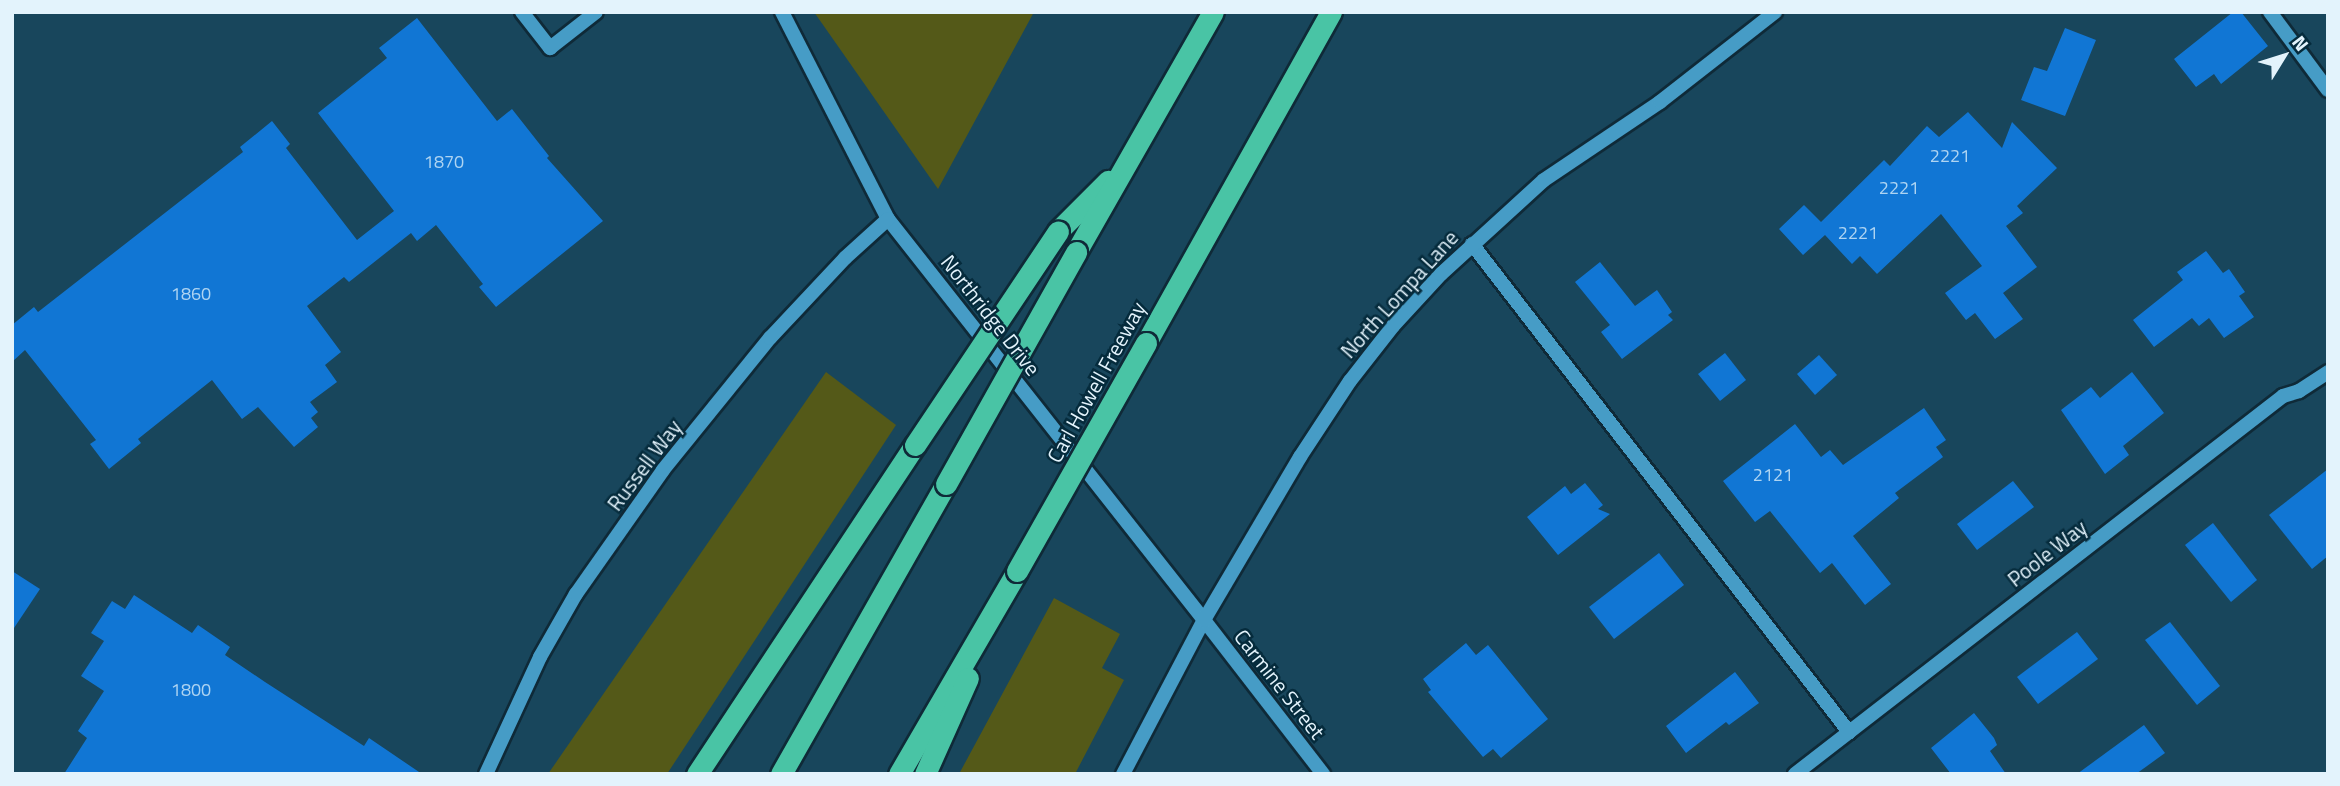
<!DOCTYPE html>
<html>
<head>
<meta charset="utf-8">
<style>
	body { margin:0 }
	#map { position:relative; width:2340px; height:786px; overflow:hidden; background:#18465c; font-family:"Titillium Web",sans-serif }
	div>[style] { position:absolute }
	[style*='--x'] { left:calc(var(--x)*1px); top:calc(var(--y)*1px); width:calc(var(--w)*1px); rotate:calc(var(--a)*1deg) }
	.green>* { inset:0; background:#545918 }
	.building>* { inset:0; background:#1176d4 }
	.roads { filter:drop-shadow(2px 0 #0f2a38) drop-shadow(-2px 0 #0f2a38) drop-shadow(0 2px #0f2a38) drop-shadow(0 -2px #0f2a38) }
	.service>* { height:14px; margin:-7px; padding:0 7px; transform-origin:7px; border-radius:7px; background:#469cc6 }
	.minor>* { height:14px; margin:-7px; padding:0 7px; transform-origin:7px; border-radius:7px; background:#469cc6 }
	.tertiary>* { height:14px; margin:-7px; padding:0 7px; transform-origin:7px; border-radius:7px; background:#469cc6 }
	.motorway>* { height:21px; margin:-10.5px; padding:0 10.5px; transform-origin:10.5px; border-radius:10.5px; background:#49c4a5 }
	.bridges { filter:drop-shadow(2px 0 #0f2a38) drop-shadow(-2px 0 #0f2a38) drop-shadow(0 2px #0f2a38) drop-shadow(0 -2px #0f2a38) }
	.motorway-bridge>* { height:21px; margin:-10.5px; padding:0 10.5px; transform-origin:10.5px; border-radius:10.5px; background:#49c4a5 }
	span { translate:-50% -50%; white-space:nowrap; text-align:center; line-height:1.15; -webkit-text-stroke:5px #052b3c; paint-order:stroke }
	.number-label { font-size:18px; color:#aed4f2 }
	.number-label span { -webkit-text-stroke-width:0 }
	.street-label { font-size:21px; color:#e3f3fc }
	.frame { position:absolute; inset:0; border:14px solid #e3f3fc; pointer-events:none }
	.north { position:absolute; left:2249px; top:21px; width:70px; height:70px; -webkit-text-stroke:5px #052b3c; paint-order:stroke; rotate:52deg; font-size:19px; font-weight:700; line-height:28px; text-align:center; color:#e3f3fc }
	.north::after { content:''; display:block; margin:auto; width:24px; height:32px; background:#e3f3fc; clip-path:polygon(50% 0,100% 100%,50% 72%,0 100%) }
</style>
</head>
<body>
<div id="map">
	<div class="green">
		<i style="clip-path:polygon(814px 12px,1034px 12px,938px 189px)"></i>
		<i style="clip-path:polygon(826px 372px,896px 425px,667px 774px,548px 774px)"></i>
		<i style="clip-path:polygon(1054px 598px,1120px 634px,1102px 668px,1124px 680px,1075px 774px,959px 774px)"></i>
	</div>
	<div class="building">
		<i style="clip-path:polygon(2233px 12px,2241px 12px,2268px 46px,2221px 84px,2214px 74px,2196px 87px,2174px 59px)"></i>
		<i style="clip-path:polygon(417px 18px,497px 121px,512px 109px,549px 156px,547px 158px,603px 221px,496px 307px,479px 287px,483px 284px,436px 225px,417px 241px,411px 233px,349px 282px,344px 277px,307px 306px,341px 352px,325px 365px,337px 382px,310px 402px,318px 412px,311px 418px,318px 427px,294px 447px,258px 407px,242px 419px,212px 380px,138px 439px,141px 443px,109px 469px,90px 444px,96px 440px,25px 350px,12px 362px,12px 325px,34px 307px,38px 312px,243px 152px,240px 147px,272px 121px,290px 144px,286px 148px,357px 240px,394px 211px,318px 113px,387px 58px,379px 48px)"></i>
		<i style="clip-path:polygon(2065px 28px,2096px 40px,2065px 116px,2021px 100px,2034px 67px,2047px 71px)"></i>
		<i style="clip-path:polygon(1968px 112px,2002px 148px,2012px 122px,2057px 168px,2017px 206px,2023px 213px,2006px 226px,2037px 267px,2003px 293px,2023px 319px,1995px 339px,1975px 313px,1966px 320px,1945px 293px,1982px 266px,1941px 214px,1877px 274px,1860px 256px,1852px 264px,1825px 235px,1803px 255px,1779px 229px,1804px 205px,1821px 222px,1884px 160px,1890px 166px,1927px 126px,1939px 137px)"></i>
		<i style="clip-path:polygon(2206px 251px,2223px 273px,2229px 269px,2245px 292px,2239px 296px,2254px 317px,2224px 338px,2209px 318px,2199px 326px,2192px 318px,2154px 347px,2133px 320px,2183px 280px,2177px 272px)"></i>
		<i style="clip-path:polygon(1600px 262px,1635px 306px,1657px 290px,1672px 312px,1668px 315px,1673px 320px,1622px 359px,1601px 332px,1610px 325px,1575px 282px)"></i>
		<i style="clip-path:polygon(1725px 353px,1746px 380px,1720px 401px,1698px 374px)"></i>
		<i style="clip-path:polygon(1819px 355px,1837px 375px,1815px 395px,1797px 374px)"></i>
		<i style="clip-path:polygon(2132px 372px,2164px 413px,2123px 446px,2129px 455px,2105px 474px,2061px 410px,2091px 387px,2100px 398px)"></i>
		<i style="clip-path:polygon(1924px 408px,1946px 440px,1936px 447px,1943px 457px,1895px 493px,1899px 498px,1853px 536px,1891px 584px,1865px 605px,1832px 563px,1820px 573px,1770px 511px,1755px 522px,1723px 481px,1795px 424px,1821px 457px,1830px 450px,1843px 465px)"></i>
		<i style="clip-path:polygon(2328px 469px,2328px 556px,2312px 569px,2269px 515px)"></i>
		<i style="clip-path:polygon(2013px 481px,2034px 507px,1977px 550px,1957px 524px)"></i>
		<i style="clip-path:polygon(1585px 483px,1603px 505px,1598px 509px,1610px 514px,1558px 555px,1527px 517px,1565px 486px,1571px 494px)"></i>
		<i style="clip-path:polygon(2213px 523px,2257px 580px,2231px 602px,2185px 545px)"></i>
		<i style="clip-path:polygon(1659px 553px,1684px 585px,1614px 639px,1589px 607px)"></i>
		<i style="clip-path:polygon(12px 571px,40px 589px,12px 631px)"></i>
		<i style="clip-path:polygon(134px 595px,192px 633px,198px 625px,230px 647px,225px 655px,265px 682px,364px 746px,369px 738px,422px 774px,64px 774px,87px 738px,78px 731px,104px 691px,81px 676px,104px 641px,91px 633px,112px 601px,125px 609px)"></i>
		<i style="clip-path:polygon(2170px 622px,2220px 686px,2197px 705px,2145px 640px)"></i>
		<i style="clip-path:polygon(2077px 632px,2098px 659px,2038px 704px,2017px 677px)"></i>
		<i style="clip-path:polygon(1466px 643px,1476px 655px,1488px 645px,1548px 719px,1501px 758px,1493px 749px,1483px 757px,1428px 692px,1431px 690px,1423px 679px)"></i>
		<i style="clip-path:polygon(1735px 672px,1759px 703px,1729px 725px,1726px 722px,1686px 753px,1666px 726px)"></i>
		<i style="clip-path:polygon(1974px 713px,1994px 738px,1997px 745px,1990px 751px,2006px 774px,1951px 774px,1931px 748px)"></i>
		<i style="clip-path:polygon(2144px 725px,2165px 753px,2136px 774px,2077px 774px)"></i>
	</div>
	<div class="roads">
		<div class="service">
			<i style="--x:522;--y:12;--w:46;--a:52.1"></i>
			<i style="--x:550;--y:48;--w:58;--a:-38"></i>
			<i style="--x:2270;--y:12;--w:97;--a:53.4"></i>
			<i style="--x:1472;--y:244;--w:617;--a:52.31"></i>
		</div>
		<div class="minor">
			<i style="--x:1204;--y:620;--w:195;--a:52.3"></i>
			<i style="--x:1795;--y:774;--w:617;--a:-37.76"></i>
			<i style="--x:2283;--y:396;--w:17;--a:-17"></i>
			<i style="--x:2299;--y:391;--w:35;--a:-33"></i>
		</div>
		<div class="tertiary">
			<i style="--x:782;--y:12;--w:233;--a:62.9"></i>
			<i style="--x:888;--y:219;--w:511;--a:51.76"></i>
			<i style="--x:486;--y:774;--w:129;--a:-65.2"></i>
			<i style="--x:540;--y:657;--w:73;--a:-60.3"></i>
			<i style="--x:576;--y:594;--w:151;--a:-54.9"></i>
			<i style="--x:663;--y:470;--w:170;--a:-51"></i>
			<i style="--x:770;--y:338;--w:110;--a:-46.8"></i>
			<i style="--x:845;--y:258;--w:58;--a:-42.2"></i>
			<i style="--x:1123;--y:774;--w:174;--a:-62.3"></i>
			<i style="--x:1204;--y:620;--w:189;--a:-59.5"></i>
			<i style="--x:1300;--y:457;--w:91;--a:-56.7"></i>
			<i style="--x:1350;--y:381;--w:70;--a:-52"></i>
			<i style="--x:1393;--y:326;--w:71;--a:-47.3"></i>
			<i style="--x:1441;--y:274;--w:139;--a:-42.4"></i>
			<i style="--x:1544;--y:180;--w:140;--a:-33.9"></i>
			<i style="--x:1660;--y:102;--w:146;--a:-38"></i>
		</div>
		<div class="motorway">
			<i style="--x:1058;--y:231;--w:71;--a:-45"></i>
			<i style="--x:1076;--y:252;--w:276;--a:-60.3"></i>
			<i style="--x:1146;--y:343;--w:379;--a:-60.8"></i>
			<i style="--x:697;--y:774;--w:395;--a:-56.5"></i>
			<i style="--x:781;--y:774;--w:334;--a:-60.4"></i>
			<i style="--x:899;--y:774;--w:235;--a:-59.8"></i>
			<i style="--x:925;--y:774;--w:105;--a:-65.9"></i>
		</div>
	</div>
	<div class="bridges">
		<div class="motorway-bridge">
			<i style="--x:915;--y:445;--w:257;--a:-56.2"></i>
			<i style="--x:946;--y:484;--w:266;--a:-60.7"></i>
			<i style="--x:1017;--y:571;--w:262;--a:-60.5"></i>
		</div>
	</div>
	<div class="number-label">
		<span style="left:1950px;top:156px">2221</span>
		<span style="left:444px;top:162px">1870</span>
		<span style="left:1899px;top:188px">2221</span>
		<span style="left:1858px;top:233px">2221</span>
		<span style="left:191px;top:294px">1860</span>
		<span style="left:1773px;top:475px">2121</span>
		<span style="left:191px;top:690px">1800</span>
	</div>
	<div class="street-label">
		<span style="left:1399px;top:294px;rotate:-48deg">North Lompa Lane</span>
		<span style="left:991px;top:315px;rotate:52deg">Northridge Drive</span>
		<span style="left:1096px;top:382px;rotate:-61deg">Carl Howell Freeway</span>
		<span style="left:644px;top:465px;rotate:-53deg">Russell Way</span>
		<span style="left:2047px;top:553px;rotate:-38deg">Poole Way</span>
		<span style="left:1280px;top:684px;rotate:52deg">Carmine Street</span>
	</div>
	<div class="frame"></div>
	<div class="north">N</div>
</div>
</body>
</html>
